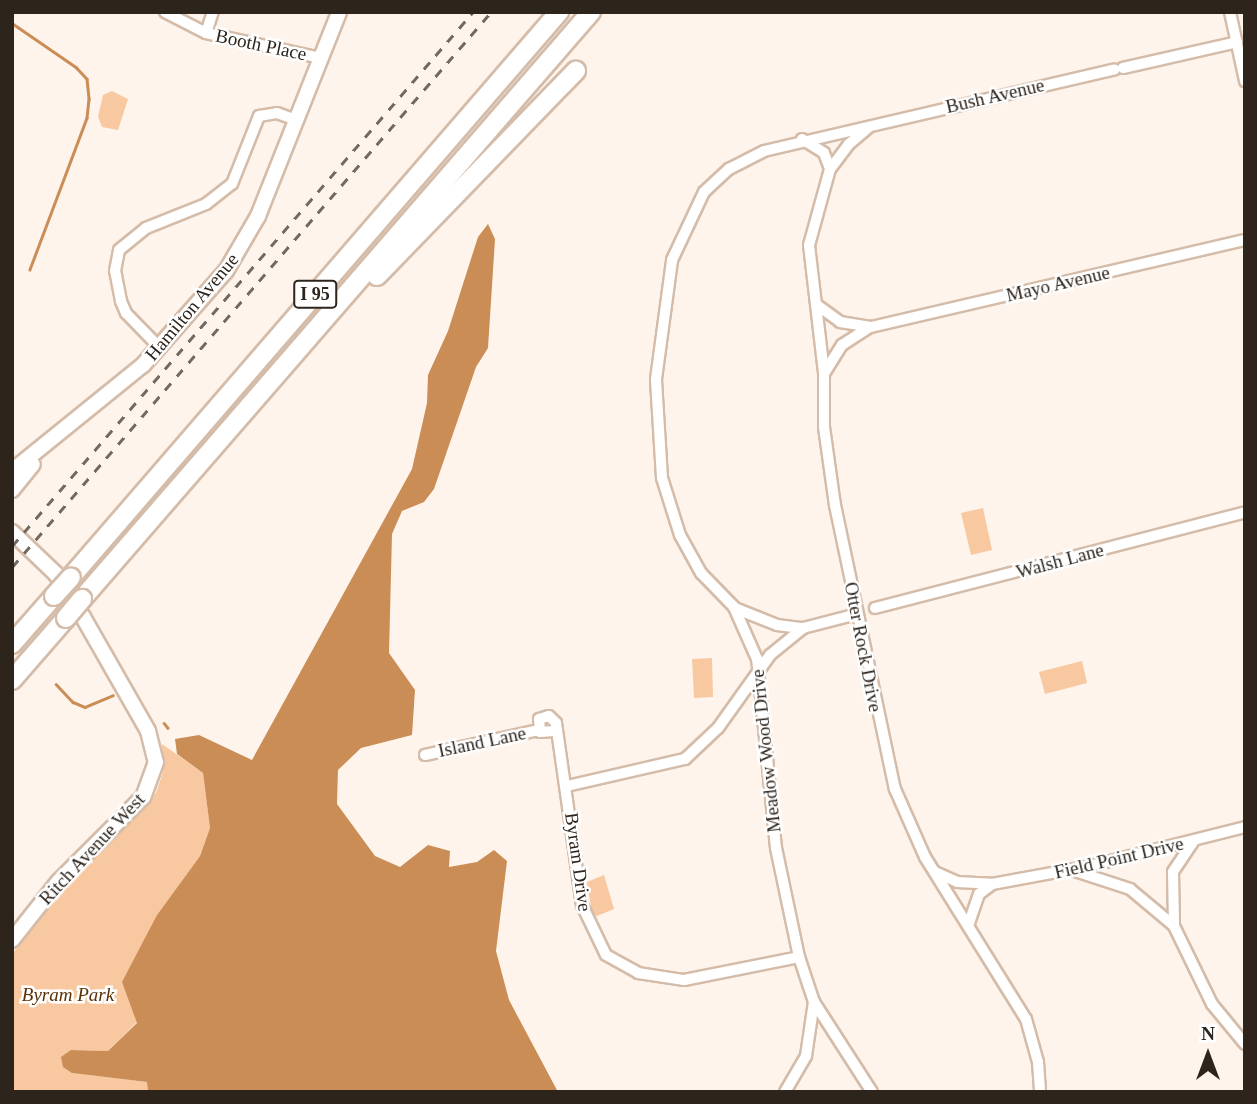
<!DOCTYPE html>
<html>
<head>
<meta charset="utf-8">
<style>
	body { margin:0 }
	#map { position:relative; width:1257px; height:1104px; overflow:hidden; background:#fef4ec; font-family:Georgia,serif }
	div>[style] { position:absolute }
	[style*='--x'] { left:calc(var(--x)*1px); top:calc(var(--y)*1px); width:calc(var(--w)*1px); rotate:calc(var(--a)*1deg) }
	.green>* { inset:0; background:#f8c8a0 }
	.water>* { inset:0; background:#ca8d56 }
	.stream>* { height:2.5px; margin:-1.25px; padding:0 1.25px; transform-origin:1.25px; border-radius:1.25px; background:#ca8d56 }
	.roads { filter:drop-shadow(2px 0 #d4bca9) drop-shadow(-2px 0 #d4bca9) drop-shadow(0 2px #d4bca9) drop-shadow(0 -2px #d4bca9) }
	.minor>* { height:10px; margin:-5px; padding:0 5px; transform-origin:5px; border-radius:5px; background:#fff }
	.secondary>* { height:14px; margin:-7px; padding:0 7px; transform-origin:7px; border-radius:7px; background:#fff }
	.motorway>* { height:18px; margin:-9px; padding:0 9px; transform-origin:9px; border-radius:9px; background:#fff }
	.rail>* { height:2.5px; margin-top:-1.25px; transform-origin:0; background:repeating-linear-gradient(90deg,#716860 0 9px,transparent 0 18px) }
	.bridges { filter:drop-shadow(2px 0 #d4bca9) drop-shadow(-2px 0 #d4bca9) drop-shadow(0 2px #d4bca9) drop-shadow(0 -2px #d4bca9) }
	.motorway-bridge>* { height:18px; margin:-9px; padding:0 9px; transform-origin:9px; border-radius:9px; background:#fff }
	span { translate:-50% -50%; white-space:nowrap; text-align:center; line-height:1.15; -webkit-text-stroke:5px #fff; paint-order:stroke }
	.shield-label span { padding:2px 5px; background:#fff; border:2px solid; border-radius:5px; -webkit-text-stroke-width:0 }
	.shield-label { font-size:18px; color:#2d241c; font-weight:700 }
	.street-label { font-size:19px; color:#2d241c }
	.park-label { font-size:19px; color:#5a3104; font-style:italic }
	.frame { position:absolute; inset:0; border:14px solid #2d241c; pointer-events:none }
	.north { position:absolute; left:1173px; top:1020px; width:70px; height:70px; -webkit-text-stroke:5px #fff; paint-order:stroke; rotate:0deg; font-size:19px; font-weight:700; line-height:28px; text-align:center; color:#2d241c }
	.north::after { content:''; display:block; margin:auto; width:24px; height:32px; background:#2d241c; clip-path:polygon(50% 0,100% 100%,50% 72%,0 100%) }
</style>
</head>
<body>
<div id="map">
	<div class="green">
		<i style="clip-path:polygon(112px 91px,128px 99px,118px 130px,102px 127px,98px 117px,103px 95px)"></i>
		<i style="clip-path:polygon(983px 508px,992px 550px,971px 555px,961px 513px)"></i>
		<i style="clip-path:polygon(712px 658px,713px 697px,694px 698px,692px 659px)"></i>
		<i style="clip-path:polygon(1082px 661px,1087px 683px,1045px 694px,1039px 672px)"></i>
		<i style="clip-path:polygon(162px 744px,203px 773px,210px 828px,200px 856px,157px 915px,137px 1022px,108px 1051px,71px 1050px,72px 1073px,147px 1082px,148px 1092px,12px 1092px,12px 954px,74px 877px,156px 793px,163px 772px)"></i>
		<i style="clip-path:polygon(604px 875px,614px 909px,597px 916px,592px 913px,587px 882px)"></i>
	</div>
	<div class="water">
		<i style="clip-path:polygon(488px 224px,495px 239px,488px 348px,476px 367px,434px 489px,424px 502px,402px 511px,392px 534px,389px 653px,415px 690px,412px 735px,361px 748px,338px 770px,337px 804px,375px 856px,400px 867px,428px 845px,450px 851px,449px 867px,477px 862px,494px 850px,507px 861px,496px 951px,509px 1000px,558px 1092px,148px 1092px,147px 1082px,72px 1073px,63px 1067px,61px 1057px,71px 1050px,108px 1051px,137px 1023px,122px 982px,157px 915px,200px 856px,210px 828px,203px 773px,177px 754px,175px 739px,199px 735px,252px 760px,412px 469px,427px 403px,428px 375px,448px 331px,478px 237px)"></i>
	</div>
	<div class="stream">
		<i style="--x:12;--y:23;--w:78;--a:34.5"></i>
		<i style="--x:76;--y:67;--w:16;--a:47"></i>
		<i style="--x:87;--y:79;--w:20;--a:84"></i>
		<i style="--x:89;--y:99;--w:19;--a:96"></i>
		<i style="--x:87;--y:118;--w:162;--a:110.6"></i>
		<i style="--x:56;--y:684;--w:25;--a:47"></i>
		<i style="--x:73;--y:702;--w:13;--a:23"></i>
		<i style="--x:85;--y:707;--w:30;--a:-23"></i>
		<i style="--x:164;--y:723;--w:6;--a:51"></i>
	</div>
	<div class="roads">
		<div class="minor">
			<i style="--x:165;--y:12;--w:46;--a:27.1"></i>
			<i style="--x:206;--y:33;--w:118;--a:12.3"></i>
			<i style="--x:1230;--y:12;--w:71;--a:77.7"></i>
			<i style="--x:206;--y:33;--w:22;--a:-72"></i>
			<i style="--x:1123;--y:68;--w:117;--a:-12.8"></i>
			<i style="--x:868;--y:128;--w:25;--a:140"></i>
			<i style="--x:849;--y:144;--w:31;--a:127"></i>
			<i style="--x:830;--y:169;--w:79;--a:105.4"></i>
			<i style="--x:809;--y:245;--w:128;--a:83.3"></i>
			<i style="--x:824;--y:372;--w:55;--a:90"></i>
			<i style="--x:824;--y:427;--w:79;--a:82"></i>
			<i style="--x:835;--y:505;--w:290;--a:78.1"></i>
			<i style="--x:895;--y:789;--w:74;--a:66.2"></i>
			<i style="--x:925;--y:857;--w:191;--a:58.1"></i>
			<i style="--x:1026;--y:1019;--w:45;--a:74.4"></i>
			<i style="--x:1038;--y:1062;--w:30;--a:86"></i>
			<i style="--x:802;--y:139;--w:26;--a:32"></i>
			<i style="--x:824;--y:153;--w:17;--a:69"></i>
			<i style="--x:817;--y:305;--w:29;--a:36"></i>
			<i style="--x:840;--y:322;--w:31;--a:9"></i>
			<i style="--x:871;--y:327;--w:384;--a:-13.1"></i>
			<i style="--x:160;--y:348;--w:49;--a:-134.2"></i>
			<i style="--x:126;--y:313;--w:13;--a:-113"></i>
			<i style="--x:121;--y:301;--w:31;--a:-101"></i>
			<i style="--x:115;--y:271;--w:21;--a:-79"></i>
			<i style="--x:119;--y:250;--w:35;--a:-39"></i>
			<i style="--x:146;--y:228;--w:65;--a:-21.8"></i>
			<i style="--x:206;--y:204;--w:33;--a:-38"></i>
			<i style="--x:232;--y:184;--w:73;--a:-68.3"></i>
			<i style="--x:259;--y:116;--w:18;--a:-9"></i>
			<i style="--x:277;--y:113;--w:20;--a:20"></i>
			<i style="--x:825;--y:372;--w:32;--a:-58"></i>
			<i style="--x:842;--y:345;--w:33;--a:-33"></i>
			<i style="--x:875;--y:608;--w:382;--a:-14.5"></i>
			<i style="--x:737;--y:609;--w:43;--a:21.8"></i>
			<i style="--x:777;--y:625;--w:26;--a:7"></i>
			<i style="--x:803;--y:628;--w:56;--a:-14.5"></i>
			<i style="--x:554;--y:731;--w:14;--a:176"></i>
			<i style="--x:540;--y:732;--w:13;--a:-94"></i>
			<i style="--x:539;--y:719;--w:10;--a:-17"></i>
			<i style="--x:549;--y:716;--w:10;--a:45"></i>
			<i style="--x:556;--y:723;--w:184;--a:81.9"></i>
			<i style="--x:582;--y:905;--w:55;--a:64.4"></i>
			<i style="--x:606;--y:955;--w:37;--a:29"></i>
			<i style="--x:638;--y:973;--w:47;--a:8.7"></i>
			<i style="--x:684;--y:980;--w:117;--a:-11.3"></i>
			<i style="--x:425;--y:755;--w:117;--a:-12.4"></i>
			<i style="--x:567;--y:786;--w:121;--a:-12.9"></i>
			<i style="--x:685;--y:759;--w:45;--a:-43.2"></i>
			<i style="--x:718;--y:728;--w:90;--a:-54.5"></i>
			<i style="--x:770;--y:655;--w:43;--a:-39.3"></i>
			<i style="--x:1193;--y:842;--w:36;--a:124"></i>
			<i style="--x:1173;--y:872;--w:54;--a:88.9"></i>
			<i style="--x:1174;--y:926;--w:87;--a:64"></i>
			<i style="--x:1212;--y:1004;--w:52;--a:50.5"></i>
			<i style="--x:1075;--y:871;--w:58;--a:18.1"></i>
			<i style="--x:1130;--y:889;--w:56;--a:39.9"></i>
			<i style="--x:935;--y:872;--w:24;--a:24"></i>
			<i style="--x:957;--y:882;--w:35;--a:3"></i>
			<i style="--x:992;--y:884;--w:100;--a:-10.4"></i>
			<i style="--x:1090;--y:866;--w:160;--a:-14.1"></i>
			<i style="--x:969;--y:923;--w:31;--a:-71"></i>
			<i style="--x:979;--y:894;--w:15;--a:-37"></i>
			<i style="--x:785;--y:1092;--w:42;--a:-59.7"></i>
			<i style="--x:806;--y:1056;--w:55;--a:-81.6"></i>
			<i style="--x:872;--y:1092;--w:107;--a:-122.8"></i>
			<i style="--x:814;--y:1002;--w:47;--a:-108.4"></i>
			<i style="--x:799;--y:957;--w:111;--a:-101.9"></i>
			<i style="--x:776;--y:848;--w:190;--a:-95.7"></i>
			<i style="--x:757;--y:659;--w:57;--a:-113.9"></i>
			<i style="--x:734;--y:607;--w:47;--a:-134.1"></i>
			<i style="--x:701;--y:573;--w:43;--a:-118.9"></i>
			<i style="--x:680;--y:535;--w:60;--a:-107.5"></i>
			<i style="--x:662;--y:478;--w:99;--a:-93.5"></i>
			<i style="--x:656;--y:379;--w:120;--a:-82.3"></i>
			<i style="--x:672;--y:260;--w:75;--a:-64.8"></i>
			<i style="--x:704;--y:192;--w:34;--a:-43"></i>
			<i style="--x:729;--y:169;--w:39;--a:-27"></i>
			<i style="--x:764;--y:151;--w:360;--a:-13.1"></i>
		</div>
		<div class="secondary">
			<i style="--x:12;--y:471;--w:169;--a:-39"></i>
			<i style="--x:143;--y:365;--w:125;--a:-48.6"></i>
			<i style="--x:226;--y:271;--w:64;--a:-59.8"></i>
			<i style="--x:258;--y:216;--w:219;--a:-68.3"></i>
			<i style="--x:12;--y:490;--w:33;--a:-51"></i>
			<i style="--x:12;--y:532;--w:61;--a:43.7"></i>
			<i style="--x:56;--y:574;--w:51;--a:57.9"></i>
			<i style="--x:83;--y:617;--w:131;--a:60.3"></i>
			<i style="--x:148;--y:731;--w:32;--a:76"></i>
			<i style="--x:156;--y:762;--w:37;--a:110"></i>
			<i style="--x:143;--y:797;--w:120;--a:135"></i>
			<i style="--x:58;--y:882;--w:74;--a:128.4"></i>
		</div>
		<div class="motorway">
			<i style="--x:377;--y:276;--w:286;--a:-45.9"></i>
			<i style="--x:71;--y:577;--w:747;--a:-49.18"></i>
			<i style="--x:82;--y:599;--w:777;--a:-49.07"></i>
			<i style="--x:12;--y:644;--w:64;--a:-48.8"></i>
			<i style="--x:12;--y:680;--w:82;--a:-48.9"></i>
		</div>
	</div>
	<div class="rail">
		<i style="--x:12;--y:546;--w:705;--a:-49.2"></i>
		<i style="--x:12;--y:567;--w:733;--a:-49.2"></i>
	</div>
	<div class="bridges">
		<div class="motorway-bridge">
			<i style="--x:54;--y:596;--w:25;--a:-48"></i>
			<i style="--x:66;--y:618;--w:25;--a:-50"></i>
		</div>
	</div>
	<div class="shield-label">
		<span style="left:315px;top:294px">I 95</span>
	</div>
	<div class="street-label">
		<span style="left:261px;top:45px;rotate:12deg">Booth Place</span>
		<span style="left:995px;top:96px;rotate:-13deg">Bush Avenue</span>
		<span style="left:1058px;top:284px;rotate:-13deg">Mayo Avenue</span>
		<span style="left:192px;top:307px;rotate:-50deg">Hamilton Avenue</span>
		<span style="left:1060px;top:561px;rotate:-15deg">Walsh Lane</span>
		<span style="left:863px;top:647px;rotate:79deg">Otter Rock Drive</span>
		<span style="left:482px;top:742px;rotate:-12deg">Island Lane</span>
		<span style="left:766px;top:751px;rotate:-96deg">Meadow Wood Drive</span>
		<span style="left:92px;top:849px;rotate:-47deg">Ritch Avenue West</span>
		<span style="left:1119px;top:858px;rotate:-13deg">Field Point Drive</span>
		<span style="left:578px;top:862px;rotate:82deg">Byram Drive</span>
	</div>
	<div class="park-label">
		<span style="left:68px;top:995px">Byram Park</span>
	</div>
	<div class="frame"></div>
	<div class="north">N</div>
</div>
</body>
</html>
